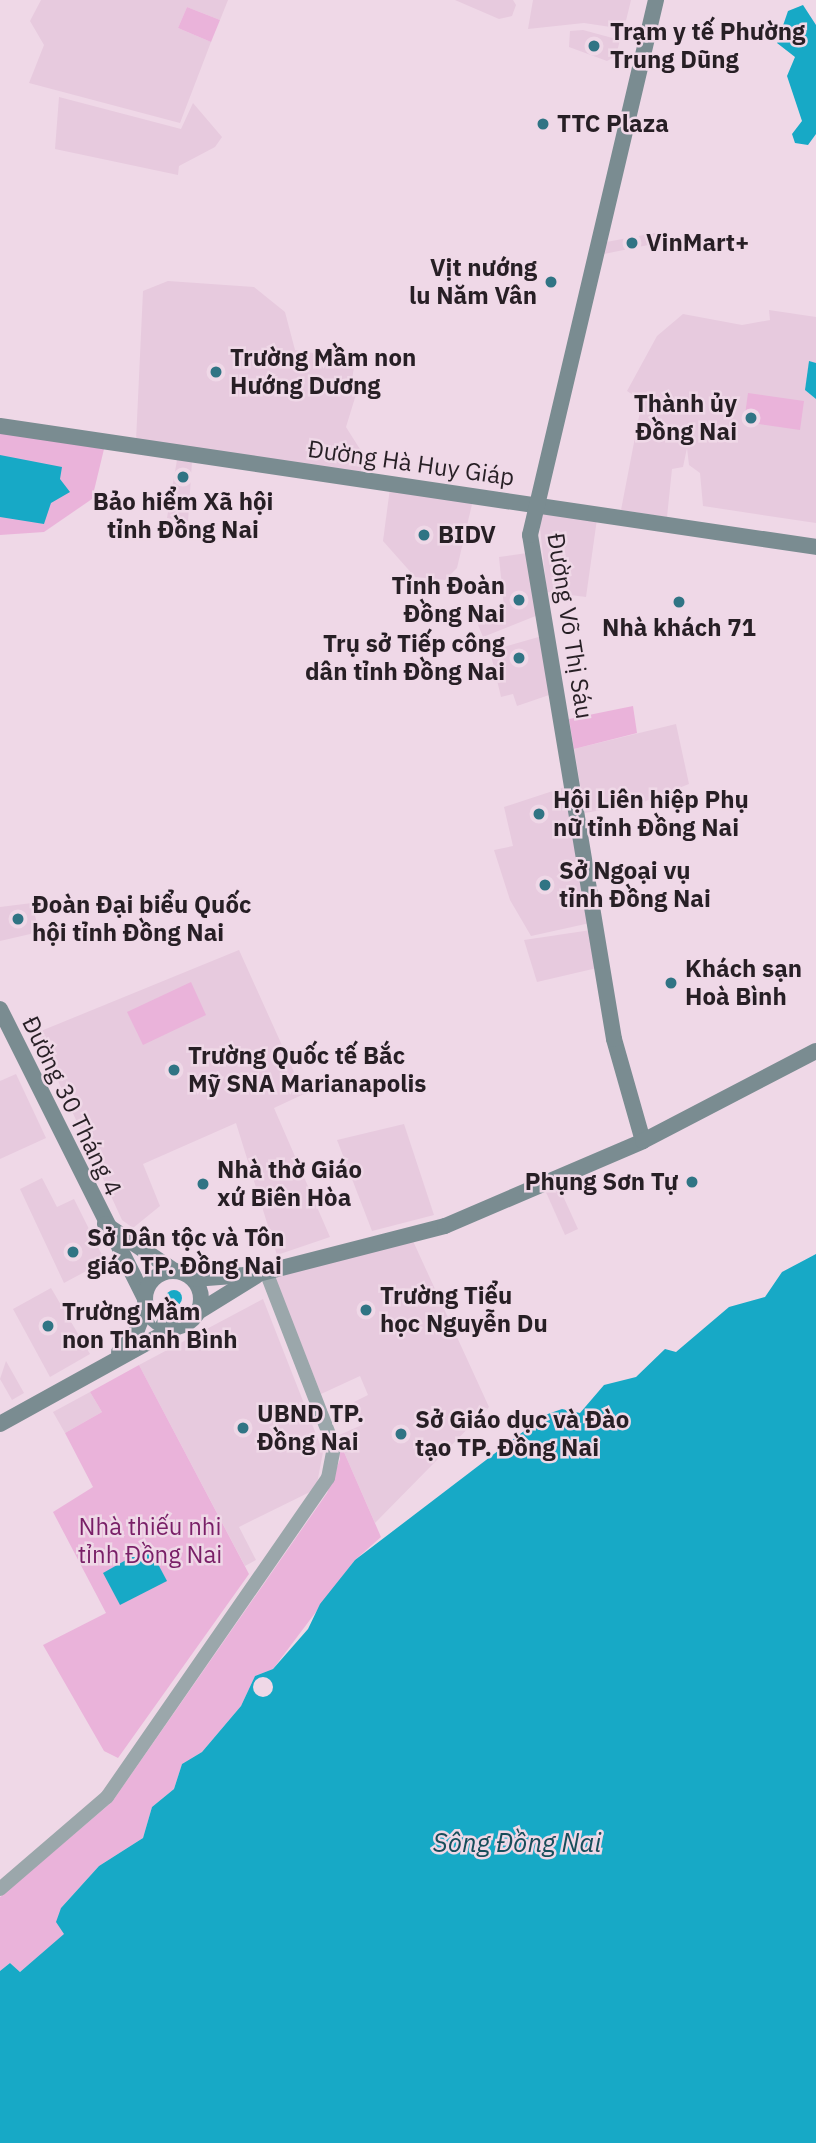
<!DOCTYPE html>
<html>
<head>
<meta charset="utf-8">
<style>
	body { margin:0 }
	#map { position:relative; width:816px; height:2143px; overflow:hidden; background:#efd8e7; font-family:"IBM Plex Sans",sans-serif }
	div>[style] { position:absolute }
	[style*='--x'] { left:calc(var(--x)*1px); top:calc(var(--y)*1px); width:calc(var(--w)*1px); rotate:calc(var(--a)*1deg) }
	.built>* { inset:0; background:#e7cade }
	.green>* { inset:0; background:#eab3da }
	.water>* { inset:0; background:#17a9c6 }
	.round { border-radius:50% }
	.pier>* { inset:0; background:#efd8e7 }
	.tertiary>* { height:14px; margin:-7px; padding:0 7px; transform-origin:7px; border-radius:7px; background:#9ba7ab }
	.secondary>* { height:16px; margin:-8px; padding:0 8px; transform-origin:8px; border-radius:8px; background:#7a8c91 }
	.secondary>.ring { margin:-8px; padding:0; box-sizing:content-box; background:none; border:16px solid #7a8c91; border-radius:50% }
	.dots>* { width:19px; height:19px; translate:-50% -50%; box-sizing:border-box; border:4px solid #efd8e7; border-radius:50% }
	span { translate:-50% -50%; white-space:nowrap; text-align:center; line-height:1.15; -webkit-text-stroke:5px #efd8e7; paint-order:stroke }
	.poi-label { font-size:24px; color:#271f25; font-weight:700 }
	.left { translate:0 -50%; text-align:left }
	.right { translate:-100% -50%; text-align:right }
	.street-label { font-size:24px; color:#271f25 }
	.park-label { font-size:24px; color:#791f67 }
	.water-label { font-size:26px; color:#174d5a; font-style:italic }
</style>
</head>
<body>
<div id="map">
	<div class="built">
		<i style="clip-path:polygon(41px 0,228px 0,220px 20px,187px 7px,178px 28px,211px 42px,180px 123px,29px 83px,44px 45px,30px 21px)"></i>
		<i style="clip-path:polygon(455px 0,513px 0,516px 5px,512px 16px,499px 19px)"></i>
		<i style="clip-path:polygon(533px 0,631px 0,624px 29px,584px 23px,528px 29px)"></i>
		<i style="clip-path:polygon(583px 30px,620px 40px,616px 56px,607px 61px,569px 47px,570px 31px)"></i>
		<i style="clip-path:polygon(59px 97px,181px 129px,193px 103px,222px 137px,215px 147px,179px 166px,178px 175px,55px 149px)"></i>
		<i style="clip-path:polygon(660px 232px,663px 242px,599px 255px,601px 243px)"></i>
		<i style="clip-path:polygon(168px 281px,254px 287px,285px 312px,295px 350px,355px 360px,351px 387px,358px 388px,346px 427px,363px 454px,361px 472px,136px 441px,143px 291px)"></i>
		<i style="clip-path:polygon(769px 310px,816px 317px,816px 523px,703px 506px,700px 473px,689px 465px,687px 448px,683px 467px,672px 469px,667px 517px,621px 510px,642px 401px,627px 391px,657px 336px,683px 314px,742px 325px,770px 320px)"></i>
		<i style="clip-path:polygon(177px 460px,192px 461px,188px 522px,167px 518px)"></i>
		<i style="clip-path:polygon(390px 488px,473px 500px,457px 568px,445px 580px,415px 577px,383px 541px)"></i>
		<i style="clip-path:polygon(538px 510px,597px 519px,586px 597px,547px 592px)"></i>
		<i style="clip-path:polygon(527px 553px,538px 615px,483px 637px,476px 620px,504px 607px,499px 557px)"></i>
		<i style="clip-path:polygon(542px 636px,552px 694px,517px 706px,513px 694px,501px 697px,490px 651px)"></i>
		<i style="clip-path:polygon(676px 724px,689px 784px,641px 803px,585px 813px,574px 749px)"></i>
		<i style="clip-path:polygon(568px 786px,590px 923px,531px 936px,510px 900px,494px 850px,513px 846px,504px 807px)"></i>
		<i style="clip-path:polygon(32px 903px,39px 932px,0 941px,0 907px)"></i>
		<i style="clip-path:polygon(591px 930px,597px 968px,537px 982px,524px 940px)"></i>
		<i style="clip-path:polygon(239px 950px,304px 1094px,274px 1108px,330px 1237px,277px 1255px,236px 1123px,143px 1164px,160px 1206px,133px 1228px,122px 1220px,36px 1033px)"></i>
		<i style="clip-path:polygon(16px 1074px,46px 1138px,0 1159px,0 1081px)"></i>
		<i style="clip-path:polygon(404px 1124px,434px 1215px,372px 1231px,337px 1140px)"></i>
		<i style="clip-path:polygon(42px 1178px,57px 1207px,74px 1199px,105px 1261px,64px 1283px,20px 1189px)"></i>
		<i style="clip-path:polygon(558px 1185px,578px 1229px,565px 1235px,545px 1190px)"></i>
		<i style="clip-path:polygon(413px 1241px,489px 1407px,375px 1523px,337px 1436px,364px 1424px,354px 1402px,368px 1395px,360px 1376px,321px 1394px,274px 1276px)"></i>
		<i style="clip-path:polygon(51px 1288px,90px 1354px,50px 1377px,13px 1309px)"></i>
		<i style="clip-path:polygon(263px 1299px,323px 1452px,316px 1489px,239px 1527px,256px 1560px,245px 1566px,139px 1365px)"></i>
		<i style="clip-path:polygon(6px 1361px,24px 1393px,12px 1400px,0 1379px)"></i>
		<i style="clip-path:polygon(90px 1392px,102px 1412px,65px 1433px,53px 1412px)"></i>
	</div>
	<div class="green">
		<i style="clip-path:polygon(187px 7px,220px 20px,211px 42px,178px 28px)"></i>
		<i style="clip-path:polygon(748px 393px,804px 401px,800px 430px,744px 422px)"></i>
		<i style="clip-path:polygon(0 432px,104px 449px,92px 499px,44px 532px,0 535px)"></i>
		<i style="clip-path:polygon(633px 706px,637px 733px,574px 749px,569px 719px)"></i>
		<i style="clip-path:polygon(191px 982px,206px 1015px,143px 1045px,127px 1012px)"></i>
		<i style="clip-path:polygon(139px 1365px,249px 1574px,118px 1758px,104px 1751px,43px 1645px,106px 1613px,53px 1512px,93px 1487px,65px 1433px,102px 1412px,90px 1392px)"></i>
		<i style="clip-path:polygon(337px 1436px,381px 1537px,355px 1560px,273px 1669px,255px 1676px,241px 1706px,202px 1752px,182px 1764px,174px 1789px,152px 1807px,143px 1838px,99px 1866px,61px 1908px,65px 1934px,20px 1972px,10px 1963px,0 1971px,0 1897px,112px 1802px,327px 1493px,340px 1459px)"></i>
	</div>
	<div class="water">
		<i style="clip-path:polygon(803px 5px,816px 25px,816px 134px,808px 145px,795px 143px,792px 134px,802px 121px,787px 76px,795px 57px,777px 43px,788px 11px)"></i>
		<i style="clip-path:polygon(809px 361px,816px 363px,816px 399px,805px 390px)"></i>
		<i style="clip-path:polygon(0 455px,62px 467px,60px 479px,70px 492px,51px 503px,44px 524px,0 517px)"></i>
		<i style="clip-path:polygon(816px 1254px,816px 2143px,0 2143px,0 1971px,10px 1963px,20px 1972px,64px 1934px,56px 1922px,61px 1908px,99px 1866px,143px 1838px,152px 1807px,174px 1789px,182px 1764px,202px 1752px,241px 1706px,255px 1676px,273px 1669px,308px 1629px,320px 1604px,355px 1560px,545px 1415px,562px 1409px,580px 1413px,604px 1385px,636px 1377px,665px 1349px,676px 1352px,729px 1307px,765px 1297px,782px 1272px)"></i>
		<i class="round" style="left:166px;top:1290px;width:16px;height:16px"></i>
		<i style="clip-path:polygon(149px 1547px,167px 1581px,120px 1605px,103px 1573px)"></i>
	</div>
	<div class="pier">
		<i class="round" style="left:253px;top:1677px;width:20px;height:20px"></i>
	</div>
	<div class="tertiary">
		<i style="--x:0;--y:1889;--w:141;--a:-40.7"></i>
		<i style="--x:107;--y:1797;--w:388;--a:-55.3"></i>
		<i style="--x:328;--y:1478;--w:32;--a:-79"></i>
		<i style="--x:334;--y:1447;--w:188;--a:-111.2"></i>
	</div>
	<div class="secondary">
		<i style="--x:0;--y:426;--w:825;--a:8.43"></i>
		<i style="--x:0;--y:1009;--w:324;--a:63.4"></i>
		<i style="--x:643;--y:1141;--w:106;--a:-105.9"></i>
		<i style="--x:614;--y:1039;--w:511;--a:-99.46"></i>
		<i style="--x:530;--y:535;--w:550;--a:-76.75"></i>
		<i style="--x:105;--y:1224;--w:82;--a:34.1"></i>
		<i class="ring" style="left:145px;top:1271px;width:40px;height:40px"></i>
		<i style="--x:194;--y:1279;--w:64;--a:-4.5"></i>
		<i style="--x:258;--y:1274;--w:193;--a:-14.4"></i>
		<i style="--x:445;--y:1226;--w:215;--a:-23.2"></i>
		<i style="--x:643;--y:1141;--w:195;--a:-27.5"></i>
		<i style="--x:198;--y:1312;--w:68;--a:-31.8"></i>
		<i style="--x:119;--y:1352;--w:23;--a:-47"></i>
		<i style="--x:135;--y:1335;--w:30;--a:-69"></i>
		<i style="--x:0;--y:1424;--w:199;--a:-28.9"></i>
	</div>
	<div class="dots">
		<i style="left:594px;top:46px;background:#307484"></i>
		<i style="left:543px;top:124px;background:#307484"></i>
		<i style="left:632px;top:243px;background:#307484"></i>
		<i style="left:551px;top:282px;background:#307484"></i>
		<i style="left:216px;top:372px;background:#307484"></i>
		<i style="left:751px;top:418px;background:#307484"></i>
		<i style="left:183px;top:477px;background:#307484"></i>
		<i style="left:424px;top:535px;background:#307484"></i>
		<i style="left:519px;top:600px;background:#307484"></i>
		<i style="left:679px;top:602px;background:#307484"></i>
		<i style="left:519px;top:658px;background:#307484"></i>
		<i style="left:539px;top:814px;background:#307484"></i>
		<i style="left:545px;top:885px;background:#307484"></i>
		<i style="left:18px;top:919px;background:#307484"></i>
		<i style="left:671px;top:983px;background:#307484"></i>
		<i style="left:174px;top:1070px;background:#307484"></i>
		<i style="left:692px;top:1182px;background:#307484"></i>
		<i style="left:203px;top:1184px;background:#307484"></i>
		<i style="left:73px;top:1252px;background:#307484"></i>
		<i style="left:366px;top:1310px;background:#307484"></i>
		<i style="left:48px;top:1326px;background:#307484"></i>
		<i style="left:243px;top:1428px;background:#307484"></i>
		<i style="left:401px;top:1434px;background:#307484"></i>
	</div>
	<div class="poi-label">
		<span class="left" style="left:610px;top:46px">Trạm y tế Phường<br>Trung Dũng</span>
		<span class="left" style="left:557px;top:124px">TTC Plaza</span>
		<span class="left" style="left:646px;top:243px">VinMart+</span>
		<span class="right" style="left:537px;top:282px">Vịt nướng<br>lu Năm Vân</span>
		<span class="left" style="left:230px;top:372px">Trường Mầm non<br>Hướng Dương</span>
		<span class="right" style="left:737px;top:418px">Thành ủy<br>Đồng Nai</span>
		<span style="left:183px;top:516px">Bảo hiểm Xã hội<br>tỉnh Đồng Nai</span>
		<span class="left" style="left:438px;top:535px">BIDV</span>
		<span class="right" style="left:505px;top:600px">Tỉnh Đoàn<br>Đồng Nai</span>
		<span style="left:679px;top:628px">Nhà khách 71</span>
		<span class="right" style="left:505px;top:658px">Trụ sở Tiếp công<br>dân tỉnh Đồng Nai</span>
		<span class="left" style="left:553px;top:814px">Hội Liên hiệp Phụ<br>nữ tỉnh Đồng Nai</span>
		<span class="left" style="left:559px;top:885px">Sở Ngoại vụ<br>tỉnh Đồng Nai</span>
		<span class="left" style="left:32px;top:919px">Đoàn Đại biểu Quốc<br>hội tỉnh Đồng Nai</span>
		<span class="left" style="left:685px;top:983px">Khách sạn<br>Hoà Bình</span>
		<span class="left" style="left:188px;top:1070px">Trường Quốc tế Bắc<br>Mỹ SNA Marianapolis</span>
		<span class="left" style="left:217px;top:1184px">Nhà thờ Giáo<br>xứ Biên Hòa</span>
		<span class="right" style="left:678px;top:1182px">Phụng Sơn Tự</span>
		<span class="left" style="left:87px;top:1252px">Sở Dân tộc và Tôn<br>giáo TP. Đồng Nai</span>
		<span class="left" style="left:380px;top:1310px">Trường Tiểu<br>học Nguyễn Du</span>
		<span class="left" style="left:62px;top:1326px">Trường Mầm<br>non Thanh Bình</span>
		<span class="left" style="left:257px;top:1428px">UBND TP.<br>Đồng Nai</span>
		<span class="left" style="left:415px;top:1434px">Sở Giáo dục và Đào<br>tạo TP. Đồng Nai</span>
	</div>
	<div class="street-label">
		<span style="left:411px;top:463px;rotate:8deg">Đường Hà Huy Giáp</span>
		<span style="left:570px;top:626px;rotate:81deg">Đường Võ Thị Sáu</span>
		<span style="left:72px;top:1106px;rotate:64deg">Đường 30 Tháng 4</span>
	</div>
	<div class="park-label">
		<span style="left:150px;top:1541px">Nhà thiếu nhi<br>tỉnh Đồng Nai</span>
	</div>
	<div class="water-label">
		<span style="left:517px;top:1843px">Sông Đồng Nai</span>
	</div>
</div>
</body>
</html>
